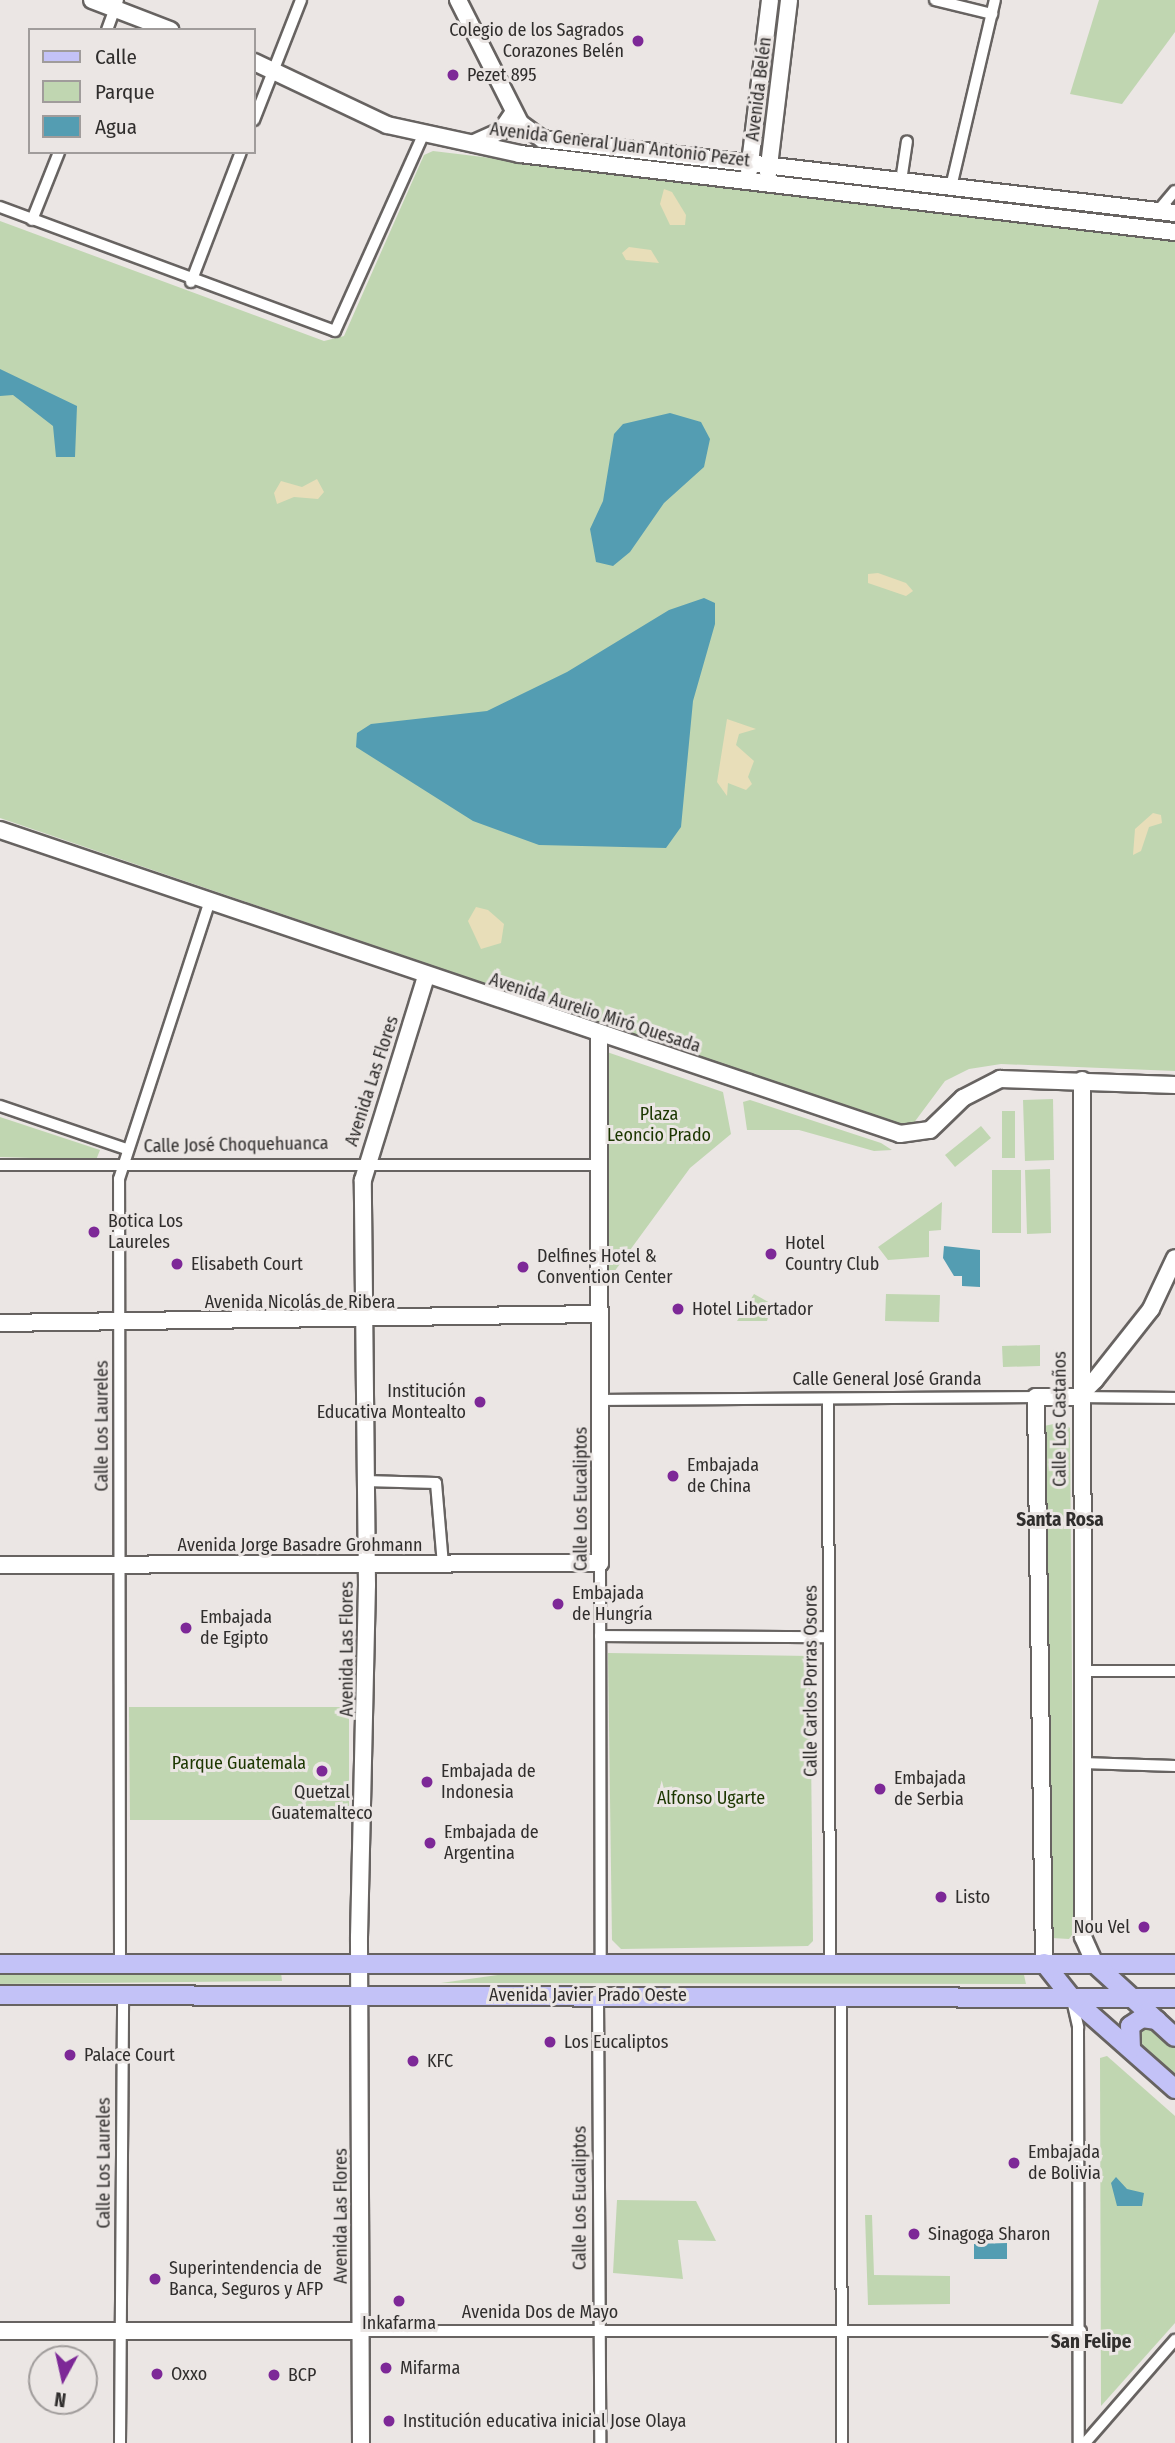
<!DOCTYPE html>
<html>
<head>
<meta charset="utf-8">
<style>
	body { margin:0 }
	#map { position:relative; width:1175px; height:2443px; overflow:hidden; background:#ebe6e4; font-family:"Fira Sans Condensed",sans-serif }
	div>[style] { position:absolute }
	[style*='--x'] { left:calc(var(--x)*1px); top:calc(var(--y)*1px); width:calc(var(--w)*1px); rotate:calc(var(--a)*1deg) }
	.green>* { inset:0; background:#c0d6b1 }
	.sand>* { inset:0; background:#e8deb9 }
	.water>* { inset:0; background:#549db2 }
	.roads { filter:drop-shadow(2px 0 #676361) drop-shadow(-2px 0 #676361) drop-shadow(0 2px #676361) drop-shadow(0 -2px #676361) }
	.street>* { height:10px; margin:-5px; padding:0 5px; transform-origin:5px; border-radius:5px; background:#fff }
	.secondary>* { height:16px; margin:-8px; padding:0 8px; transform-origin:8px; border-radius:8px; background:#fff }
	.primary>* { height:18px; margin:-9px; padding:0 9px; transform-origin:9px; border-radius:9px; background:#c3c2f7 }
	.dots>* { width:19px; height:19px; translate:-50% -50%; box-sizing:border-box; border:4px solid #ebe6e4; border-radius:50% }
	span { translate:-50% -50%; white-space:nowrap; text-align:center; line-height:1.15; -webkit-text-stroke:6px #ebe6e4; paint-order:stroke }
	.poi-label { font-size:18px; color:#302e2d }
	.right { translate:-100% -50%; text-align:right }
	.left { translate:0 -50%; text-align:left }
	.street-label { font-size:18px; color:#302e2d }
	.park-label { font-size:18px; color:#1c3700 }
	.neighbourhood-label { font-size:19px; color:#302e2d; font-weight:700 }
	.legend { position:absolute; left:28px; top:28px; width:228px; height:126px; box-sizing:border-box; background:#ebe6e4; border:2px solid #a09c9b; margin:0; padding:9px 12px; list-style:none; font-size:21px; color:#302e2d }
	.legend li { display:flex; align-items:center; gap:14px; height:35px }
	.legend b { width:35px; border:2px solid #a09c9b }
	.north { position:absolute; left:28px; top:2345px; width:70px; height:70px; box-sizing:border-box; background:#ebe6e4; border:2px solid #a09c9b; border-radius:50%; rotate:188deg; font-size:19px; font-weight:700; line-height:28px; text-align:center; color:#302e2d }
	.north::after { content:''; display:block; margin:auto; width:24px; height:32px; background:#7d2897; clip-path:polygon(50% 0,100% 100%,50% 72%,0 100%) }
</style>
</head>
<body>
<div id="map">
	<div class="green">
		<i style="clip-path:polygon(1099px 0,1175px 0,1175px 32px,1122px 104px,1070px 94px)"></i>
		<i style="clip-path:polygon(433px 151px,1175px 241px,1175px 1071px,1001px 1064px,969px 1069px,945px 1081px,910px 1128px,0 818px,0 221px,324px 341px,344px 336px,424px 155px)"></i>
		<i style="clip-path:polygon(607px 1052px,723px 1092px,731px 1134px,690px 1168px,614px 1272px,607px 1272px)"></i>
		<i style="clip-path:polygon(1053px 1099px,1054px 1160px,1025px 1161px,1023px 1100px)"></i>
		<i style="clip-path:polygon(750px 1100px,881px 1143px,892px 1150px,874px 1151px,799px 1130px,747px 1130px,743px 1102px)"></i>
		<i style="clip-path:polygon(1002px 1111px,1015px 1111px,1015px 1158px,1002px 1158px)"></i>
		<i style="clip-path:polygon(0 1117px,100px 1150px,96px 1160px,0 1157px)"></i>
		<i style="clip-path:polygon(981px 1126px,991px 1138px,955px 1167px,945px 1155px)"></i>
		<i style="clip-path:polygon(1050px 1169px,1051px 1233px,1027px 1234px,1025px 1170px)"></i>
		<i style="clip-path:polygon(992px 1170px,1021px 1170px,1021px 1233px,992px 1233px)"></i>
		<i style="clip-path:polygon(942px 1202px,941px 1230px,929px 1231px,929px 1257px,888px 1260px,878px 1247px)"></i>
		<i style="clip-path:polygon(754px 1294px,772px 1304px,767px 1321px,737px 1321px)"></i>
		<i style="clip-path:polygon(886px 1294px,940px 1295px,939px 1322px,885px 1321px)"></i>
		<i style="clip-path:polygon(1040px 1345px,1040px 1366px,1003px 1367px,1002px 1346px)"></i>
		<i style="clip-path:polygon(1063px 1422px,1070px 1428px,1074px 1932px,1069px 1939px,1052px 1938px,1050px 1932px,1044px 1426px)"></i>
		<i style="clip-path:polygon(608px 1653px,810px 1656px,813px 1941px,808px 1946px,621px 1949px,612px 1940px)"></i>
		<i style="clip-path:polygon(129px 1707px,349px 1707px,349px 1820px,130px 1820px)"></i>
		<i style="clip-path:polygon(281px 1972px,282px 1981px,0 1984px,0 1973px)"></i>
		<i style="clip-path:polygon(511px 1973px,1024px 1975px,1026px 1984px,441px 1983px)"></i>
		<i style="clip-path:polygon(1151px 2026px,1175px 2047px,1175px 2075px,1139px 2044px,1136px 2027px)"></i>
		<i style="clip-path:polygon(1107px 2056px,1175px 2116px,1175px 2323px,1101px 2406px,1100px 2058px)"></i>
		<i style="clip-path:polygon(617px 2200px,696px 2201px,716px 2241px,678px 2240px,683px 2279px,613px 2273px)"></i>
		<i style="clip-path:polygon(865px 2215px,872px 2215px,874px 2275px,950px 2276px,950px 2304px,868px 2305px)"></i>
	</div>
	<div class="sand">
		<i style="clip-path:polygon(664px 189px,672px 192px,686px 215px,685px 225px,670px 225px,660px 204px)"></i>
		<i style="clip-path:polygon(629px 247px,651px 250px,659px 263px,626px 260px,622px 253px)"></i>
		<i style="clip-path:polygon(317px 479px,324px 492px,318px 499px,294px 497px,277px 504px,274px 493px,281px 481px,302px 487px)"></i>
		<i style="clip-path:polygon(878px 573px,906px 583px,913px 591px,906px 596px,868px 583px,868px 574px)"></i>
		<i style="clip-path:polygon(727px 719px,756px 729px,739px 734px,736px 745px,754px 761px,748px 777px,752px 784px,746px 790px,728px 783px,727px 796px,717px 782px)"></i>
		<i style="clip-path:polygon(1153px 813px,1161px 815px,1162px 823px,1149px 827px,1141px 851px,1133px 855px,1135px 829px)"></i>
		<i style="clip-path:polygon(476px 907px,488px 910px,504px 924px,501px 943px,481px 949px,468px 921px)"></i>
	</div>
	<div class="water">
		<i style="clip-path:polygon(0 369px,77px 406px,75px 457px,56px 457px,53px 426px,13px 395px,0 396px)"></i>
		<i style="clip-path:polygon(670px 413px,701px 422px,710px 439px,704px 467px,664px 503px,630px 552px,613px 566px,596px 562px,590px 529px,603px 501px,614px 434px,623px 424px)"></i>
		<i style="clip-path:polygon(704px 598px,715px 603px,715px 624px,693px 701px,681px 827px,666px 848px,539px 845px,473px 821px,356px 747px,357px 733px,371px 724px,487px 711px,567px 672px,669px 610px)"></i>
		<i style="clip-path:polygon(944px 1246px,980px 1250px,980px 1287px,962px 1286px,962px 1276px,954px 1276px,943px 1258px)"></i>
		<i style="clip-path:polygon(1116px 2177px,1127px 2189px,1144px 2193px,1142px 2206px,1117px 2206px,1111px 2183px)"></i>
		<i style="clip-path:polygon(1007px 2243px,1007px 2259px,974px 2259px,974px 2244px)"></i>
	</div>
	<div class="roads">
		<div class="street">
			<i style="--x:935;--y:0;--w:59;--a:13.8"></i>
			<i style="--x:107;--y:30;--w:32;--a:-70"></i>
			<i style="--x:254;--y:120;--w:129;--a:-68.6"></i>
			<i style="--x:901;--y:181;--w:40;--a:-81.5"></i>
			<i style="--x:951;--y:187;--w:192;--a:-76.8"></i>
			<i style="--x:0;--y:207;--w:357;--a:20.3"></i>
			<i style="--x:335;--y:331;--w:215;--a:-65.8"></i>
			<i style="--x:1158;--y:211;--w:26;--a:-50"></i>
			<i style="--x:32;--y:220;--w:73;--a:-68.3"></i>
			<i style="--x:191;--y:282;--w:139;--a:-69"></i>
			<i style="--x:0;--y:1106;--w:133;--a:18.8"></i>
			<i style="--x:0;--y:1165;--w:599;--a:0"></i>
			<i style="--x:1078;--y:1397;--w:97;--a:0.6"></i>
			<i style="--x:828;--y:1399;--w:564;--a:89.8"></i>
			<i style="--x:600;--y:1400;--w:436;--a:-0.4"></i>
			<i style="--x:365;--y:1481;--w:71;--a:1.6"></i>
			<i style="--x:436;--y:1483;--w:81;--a:85.1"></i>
			<i style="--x:600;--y:1563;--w:400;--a:89.9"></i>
			<i style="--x:600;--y:1636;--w:229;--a:0.3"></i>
			<i style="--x:1082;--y:1671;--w:93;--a:0"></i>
			<i style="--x:1082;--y:1763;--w:93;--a:1.8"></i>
			<i style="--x:120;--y:1964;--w:785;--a:-90.07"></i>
			<i style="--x:119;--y:1179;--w:290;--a:-71.9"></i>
			<i style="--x:598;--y:1996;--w:447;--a:89.7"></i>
			<i style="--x:841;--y:1996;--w:447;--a:89.9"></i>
			<i style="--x:1072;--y:2000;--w:28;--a:77"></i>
			<i style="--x:1078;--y:2027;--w:416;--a:89.9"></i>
			<i style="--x:360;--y:2331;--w:721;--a:0"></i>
			<i style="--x:120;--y:2443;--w:448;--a:-89.6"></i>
			<i style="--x:1085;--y:2443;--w:137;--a:-48.9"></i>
		</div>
		<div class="secondary">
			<i style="--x:92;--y:0;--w:84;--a:21"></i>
			<i style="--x:458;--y:0;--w:138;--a:63.2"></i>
			<i style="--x:520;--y:123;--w:27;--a:36"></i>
			<i style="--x:542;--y:139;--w:637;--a:6.67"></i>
			<i style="--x:254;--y:62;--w:147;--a:25.3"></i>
			<i style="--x:387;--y:125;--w:136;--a:12.3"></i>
			<i style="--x:520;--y:154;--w:660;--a:6.79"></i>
			<i style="--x:474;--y:143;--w:30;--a:-24"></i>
			<i style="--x:501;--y:131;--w:23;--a:-56"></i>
			<i style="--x:749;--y:171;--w:172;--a:-83"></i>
			<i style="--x:768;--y:174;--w:175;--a:-83.1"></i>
			<i style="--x:0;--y:830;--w:950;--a:18.66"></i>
			<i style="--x:900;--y:1134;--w:30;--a:-8"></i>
			<i style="--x:930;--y:1130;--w:46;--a:-44.1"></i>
			<i style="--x:963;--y:1098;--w:42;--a:-27.2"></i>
			<i style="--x:1000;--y:1079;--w:175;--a:2"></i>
			<i style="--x:1082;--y:1080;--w:857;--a:89.93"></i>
			<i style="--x:1083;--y:1937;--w:30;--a:66"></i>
			<i style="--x:0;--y:1323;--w:600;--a:-0.86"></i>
			<i style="--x:0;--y:1565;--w:600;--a:-0.19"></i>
			<i style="--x:600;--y:1563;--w:529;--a:-90.11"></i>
			<i style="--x:1044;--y:1963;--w:566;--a:-90.81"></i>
			<i style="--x:1036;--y:1397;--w:42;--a:0"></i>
			<i style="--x:1078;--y:1397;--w:24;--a:-45"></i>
			<i style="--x:1095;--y:1380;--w:90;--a:-51.7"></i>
			<i style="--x:1151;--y:1309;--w:56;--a:-64.8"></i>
			<i style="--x:0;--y:2331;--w:360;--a:0"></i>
			<i style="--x:361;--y:2443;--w:506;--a:-90.23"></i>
			<i style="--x:359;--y:1937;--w:352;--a:-88.7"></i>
			<i style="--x:367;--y:1585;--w:405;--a:-90.6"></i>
			<i style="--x:363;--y:1180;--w:213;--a:-72.8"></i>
		</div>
		<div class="primary">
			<i style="--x:1044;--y:1963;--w:43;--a:51.5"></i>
			<i style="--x:1071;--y:1997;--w:139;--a:41.5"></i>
			<i style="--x:0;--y:1964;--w:1175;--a:0"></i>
			<i style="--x:1095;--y:1964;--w:108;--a:42.4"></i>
			<i style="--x:0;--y:1995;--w:1175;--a:0.15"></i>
			<i style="--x:1131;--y:2049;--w:23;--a:-92"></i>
			<i style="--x:1130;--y:2026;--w:14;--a:-34"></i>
			<i style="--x:1142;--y:2018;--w:15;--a:8"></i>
		</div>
	</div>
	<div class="dots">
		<i style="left:638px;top:41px;background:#7d2897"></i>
		<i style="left:453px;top:75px;background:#7d2897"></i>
		<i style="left:94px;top:1232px;background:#7d2897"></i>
		<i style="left:771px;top:1254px;background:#7d2897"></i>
		<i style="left:177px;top:1264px;background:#7d2897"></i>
		<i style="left:523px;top:1267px;background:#7d2897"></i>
		<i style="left:678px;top:1309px;background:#7d2897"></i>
		<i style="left:480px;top:1402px;background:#7d2897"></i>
		<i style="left:673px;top:1476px;background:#7d2897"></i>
		<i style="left:558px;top:1604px;background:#7d2897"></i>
		<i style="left:186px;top:1628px;background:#7d2897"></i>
		<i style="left:322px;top:1771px;background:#7d2897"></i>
		<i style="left:427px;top:1782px;background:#7d2897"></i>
		<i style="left:880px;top:1789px;background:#7d2897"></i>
		<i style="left:430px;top:1843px;background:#7d2897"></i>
		<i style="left:941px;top:1897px;background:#7d2897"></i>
		<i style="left:1144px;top:1927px;background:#7d2897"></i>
		<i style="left:550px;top:2042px;background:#7d2897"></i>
		<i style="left:70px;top:2055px;background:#7d2897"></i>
		<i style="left:413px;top:2061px;background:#7d2897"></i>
		<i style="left:1014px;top:2163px;background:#7d2897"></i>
		<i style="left:914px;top:2234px;background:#7d2897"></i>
		<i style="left:155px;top:2279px;background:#7d2897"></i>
		<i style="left:399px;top:2301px;background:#7d2897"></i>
		<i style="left:386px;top:2368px;background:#7d2897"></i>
		<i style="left:157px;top:2374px;background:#7d2897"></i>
		<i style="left:274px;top:2375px;background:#7d2897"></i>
		<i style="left:389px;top:2421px;background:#7d2897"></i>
	</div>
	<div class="poi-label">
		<span class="right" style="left:624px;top:41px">Colegio de los Sagrados<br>Corazones Belén</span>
		<span class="left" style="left:467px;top:75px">Pezet 895</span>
		<span class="left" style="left:108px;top:1232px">Botica Los<br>Laureles</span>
		<span class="left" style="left:785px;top:1254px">Hotel<br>Country Club</span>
		<span class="left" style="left:537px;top:1267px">Delfines Hotel &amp;<br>Convention Center</span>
		<span class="left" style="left:191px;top:1264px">Elisabeth Court</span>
		<span class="left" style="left:692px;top:1309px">Hotel Libertador</span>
		<span class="right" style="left:466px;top:1402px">Institución<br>Educativa Montealto</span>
		<span class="left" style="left:687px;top:1476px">Embajada<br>de China</span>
		<span class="left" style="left:572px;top:1604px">Embajada<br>de Hungría</span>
		<span class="left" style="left:200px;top:1628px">Embajada<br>de Egipto</span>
		<span class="left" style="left:441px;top:1782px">Embajada de<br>Indonesia</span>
		<span class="left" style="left:894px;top:1789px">Embajada<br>de Serbia</span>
		<span style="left:322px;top:1803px">Quetzal<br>Guatemalteco</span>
		<span class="left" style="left:444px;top:1843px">Embajada de<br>Argentina</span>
		<span class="left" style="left:955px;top:1897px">Listo</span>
		<span class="right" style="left:1130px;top:1927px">Nou Vel</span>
		<span class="left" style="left:564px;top:2042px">Los Eucaliptos</span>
		<span class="left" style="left:84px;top:2055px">Palace Court</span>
		<span class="left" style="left:427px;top:2061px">KFC</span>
		<span class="left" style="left:1028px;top:2163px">Embajada<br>de Bolivia</span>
		<span class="left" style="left:928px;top:2234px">Sinagoga Sharon</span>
		<span class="left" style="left:169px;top:2279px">Superintendencia de<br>Banca, Seguros y AFP</span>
		<span style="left:399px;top:2323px">Inkafarma</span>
		<span class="left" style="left:400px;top:2368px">Mifarma</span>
		<span class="left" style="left:171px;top:2374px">Oxxo</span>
		<span class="left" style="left:288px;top:2375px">BCP</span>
		<span class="left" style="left:403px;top:2421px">Institución educativa inicial Jose Olaya</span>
	</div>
	<div class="street-label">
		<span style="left:759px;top:89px;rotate:-83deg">Avenida Belén</span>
		<span style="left:620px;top:145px;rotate:7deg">Avenida General Juan Antonio Pezet</span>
		<span style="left:595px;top:1013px;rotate:18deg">Avenida Aurelio Miró Quesada</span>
		<span style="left:372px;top:1081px;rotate:-72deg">Avenida Las Flores</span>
		<span style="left:236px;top:1145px;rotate:-1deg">Calle José Choquehuanca</span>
		<span style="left:300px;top:1302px">Avenida Nicolás de Ribera</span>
		<span style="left:887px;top:1379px">Calle General José Granda</span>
		<span style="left:1060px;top:1419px;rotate:-90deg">Calle Los Castaños</span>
		<span style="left:102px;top:1426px;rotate:-90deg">Calle Los Laureles</span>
		<span style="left:581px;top:1499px;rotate:-90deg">Calle Los Eucaliptos</span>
		<span style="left:300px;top:1545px">Avenida Jorge Basadre Grohmann</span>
		<span style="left:347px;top:1649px;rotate:-90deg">Avenida Las Flores</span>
		<span style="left:811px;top:1681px;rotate:-90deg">Calle Carlos Porras Osores</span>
		<span style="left:588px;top:1995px">Avenida Javier Prado Oeste</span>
		<span style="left:104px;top:2163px;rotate:-90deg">Calle Los Laureles</span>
		<span style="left:580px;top:2198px;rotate:-90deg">Calle Los Eucaliptos</span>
		<span style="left:341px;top:2216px;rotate:-90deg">Avenida Las Flores</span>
		<span style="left:540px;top:2312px">Avenida Dos de Mayo</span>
	</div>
	<div class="park-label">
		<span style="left:659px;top:1125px">Plaza<br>Leoncio Prado</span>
		<span style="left:239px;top:1763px">Parque Guatemala</span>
		<span style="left:711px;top:1798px">Alfonso Ugarte</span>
	</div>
	<div class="neighbourhood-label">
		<span style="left:1060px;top:1520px">Santa Rosa</span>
		<span style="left:1091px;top:2342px">San Felipe</span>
	</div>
	<ul class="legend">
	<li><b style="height:9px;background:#c3c2f7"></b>Calle</li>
	<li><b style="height:19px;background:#c0d6b1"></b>Parque</li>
	<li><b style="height:19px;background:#549db2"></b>Agua</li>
	</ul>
	<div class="north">N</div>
</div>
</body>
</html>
